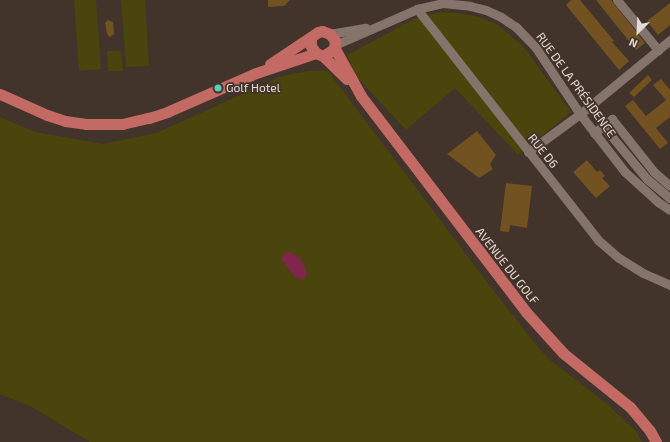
<!DOCTYPE html>
<html>
<head>
<meta charset="utf-8">
<style>
	body { margin:0 }
	#map { position:relative; width:670px; height:442px; overflow:hidden; background:#42332b; font-family:"Exo 2",sans-serif }
	div>[style] { position:absolute }
	[style*='--x'] { left:calc(var(--x)*1px); top:calc(var(--y)*1px); width:calc(var(--w)*1px); rotate:calc(var(--a)*1deg) }
	.green>* { inset:0; background:#4a440d }
	.water>* { inset:0; background:#80264d }
	.building>* { inset:0; background:#715220 }
	.minor>* { height:9px; margin:-4.5px; padding:0 4.5px; transform-origin:4.5px; border-radius:4.5px; background:#85746b }
	.major>* { height:11px; margin:-5.5px; padding:0 5.5px; transform-origin:5.5px; border-radius:5.5px; background:#c46a65 }
	.dots>* { width:11px; height:11px; translate:-50% -50%; box-sizing:border-box; border:2px solid #42332b; border-radius:50% }
	span { translate:-50% -50%; white-space:nowrap; text-align:center; line-height:1.15; -webkit-text-stroke:3.5px #42332b; paint-order:stroke }
	.street-label { font-size:12px; color:#e4dbd5 }
	.poi-label { font-size:12px; color:#e4dbd5 }
	.left { translate:0 -50%; text-align:left }
	.north { position:absolute; left:618px; top:12px; width:40px; height:40px; -webkit-text-stroke:3px #42332b; paint-order:stroke; rotate:204deg; font-size:11px; font-weight:700; line-height:16px; text-align:center; color:#e4dbd5 }
	.north::after { content:''; display:block; margin:auto; width:14px; height:18px; background:#e4dbd5; clip-path:polygon(50% 0,100% 100%,50% 72%,0 100%) }
</style>
</head>
<body>
<div id="map">
	<div class="green">
		<i style="clip-path:polygon(74px 0,96px 0,101px 69px,79px 71px)"></i>
		<i style="clip-path:polygon(121px 0,145px 0,149px 66px,126px 67px)"></i>
		<i style="clip-path:polygon(441px 12px,458px 13px,479px 17px,498px 25px,523px 46px,571px 112px,518px 155px,455px 88px,406px 130px,356px 76px,347px 55px,418px 17px)"></i>
		<i style="clip-path:polygon(107px 51px,121px 51px,123px 71px,108px 71px)"></i>
		<i style="clip-path:polygon(309px 71px,328px 71px,490px 286px,537px 346px,549px 359px,607px 404px,636px 431px,642px 442px,90px 442px,30px 406px,0 394px,0 117px,35px 132px,103px 144px,156px 133px,282px 76px)"></i>
	</div>
	<div class="water">
		<i style="clip-path:polygon(288px 252px,298px 256px,304px 265px,307px 274px,304px 280px,295px 277px,281px 259px,285px 253px)"></i>
	</div>
	<div class="building">
		<i style="clip-path:polygon(268px 0,290px 0,284px 6px,268px 7px)"></i>
		<i style="clip-path:polygon(571px 0,580px 0,614px 41px,612px 42px,629px 61px,619px 70px,566px 5px)"></i>
		<i style="clip-path:polygon(596px 0,611px 0,645px 43px,636px 50px)"></i>
		<i style="clip-path:polygon(670px 3px,670px 25px,658px 35px,647px 21px)"></i>
		<i style="clip-path:polygon(108px 20px,113px 22px,114px 34px,110px 37px,107px 34px,105px 23px)"></i>
		<i style="clip-path:polygon(648px 75px,652px 80px,634px 97px,629px 93px)"></i>
		<i style="clip-path:polygon(661px 79px,670px 90px,670px 117px,656px 128px,668px 143px,660px 149px,625px 106px,633px 100px,646px 116px,666px 100px,653px 85px)"></i>
		<i style="clip-path:polygon(477px 131px,496px 155px,490px 164px,493px 169px,479px 178px,447px 154px)"></i>
		<i style="clip-path:polygon(587px 160px,597px 172px,600px 170px,605px 176px,602px 178px,610px 186px,596px 198px,573px 172px)"></i>
		<i style="clip-path:polygon(506px 183px,532px 186px,527px 228px,510px 225px,509px 232px,500px 231px)"></i>
	</div>
	<div class="minor">
		<i style="--x:617;--y:0;--w:65;--a:50.6"></i>
		<i style="--x:417;--y:9;--w:293;--a:51.9"></i>
		<i style="--x:598;--y:240;--w:28;--a:41"></i>
		<i style="--x:619;--y:258;--w:28;--a:32"></i>
		<i style="--x:643;--y:273;--w:30;--a:24"></i>
		<i style="--x:330;--y:34;--w:36;--a:-10"></i>
		<i style="--x:335;--y:45;--w:90;--a:-23.7"></i>
		<i style="--x:417;--y:9;--w:27;--a:-13"></i>
		<i style="--x:443;--y:3;--w:27;--a:6"></i>
		<i style="--x:470;--y:6;--w:16;--a:14"></i>
		<i style="--x:486;--y:10;--w:17;--a:25"></i>
		<i style="--x:501;--y:17;--w:18;--a:34"></i>
		<i style="--x:516;--y:27;--w:29;--a:46"></i>
		<i style="--x:536;--y:48;--w:79;--a:56.3"></i>
		<i style="--x:580;--y:114;--w:73;--a:52.2"></i>
		<i style="--x:625;--y:172;--w:45;--a:42.3"></i>
		<i style="--x:658;--y:202;--w:14;--a:34"></i>
		<i style="--x:603;--y:126;--w:69;--a:50.3"></i>
		<i style="--x:647;--y:179;--w:30;--a:40"></i>
		<i style="--x:594;--y:133;--w:23;--a:-38"></i>
		<i style="--x:612;--y:119;--w:68;--a:51.6"></i>
		<i style="--x:654;--y:172;--w:21;--a:41"></i>
		<i style="--x:528;--y:152;--w:64;--a:-36.2"></i>
		<i style="--x:580;--y:114;--w:117;--a:-39.4"></i>
	</div>
	<div class="major">
		<i style="--x:334;--y:47;--w:56;--a:61.1"></i>
		<i style="--x:361;--y:96;--w:272;--a:52.6"></i>
		<i style="--x:526;--y:312;--w:55;--a:47.9"></i>
		<i style="--x:563;--y:353;--w:86;--a:38.9"></i>
		<i style="--x:630;--y:407;--w:31;--a:50"></i>
		<i style="--x:650;--y:431;--w:13;--a:61"></i>
		<i style="--x:323;--y:56;--w:33;--a:44"></i>
		<i style="--x:270;--y:64;--w:58;--a:-33.7"></i>
		<i style="--x:318;--y:32;--w:4;--a:-14"></i>
		<i style="--x:322;--y:31;--w:9;--a:21"></i>
		<i style="--x:330;--y:34;--w:9;--a:54"></i>
		<i style="--x:335;--y:41;--w:8;--a:97"></i>
		<i style="--x:334;--y:49;--w:13;--a:148"></i>
		<i style="--x:323;--y:56;--w:8;--a:-157"></i>
		<i style="--x:316;--y:53;--w:9;--a:-126"></i>
		<i style="--x:311;--y:46;--w:9;--a:-90"></i>
		<i style="--x:0;--y:94;--w:51;--a:24.1"></i>
		<i style="--x:47;--y:115;--w:19;--a:18"></i>
		<i style="--x:65;--y:121;--w:21;--a:8"></i>
		<i style="--x:86;--y:124;--w:36;--a:0"></i>
		<i style="--x:122;--y:124;--w:28;--a:-13"></i>
		<i style="--x:149;--y:118;--w:19;--a:-18"></i>
		<i style="--x:167;--y:112;--w:97;--a:-23.7"></i>
		<i style="--x:256;--y:73;--w:63;--a:-18.4"></i>
	</div>
	<div class="dots">
		<i style="left:218px;top:88px;background:#5acebd"></i>
	</div>
	<div class="street-label">
		<span style="left:576px;top:85px;rotate:54deg">RUE DE LA PRÉSIDENCE</span>
		<span style="left:543px;top:151px;rotate:51deg">RUE D6</span>
		<span style="left:507px;top:266px;rotate:52deg">AVENUE DU GOLF</span>
	</div>
	<div class="poi-label">
		<span class="left" style="left:226px;top:88px">Golf Hotel</span>
	</div>
	<div class="north">N</div>
</div>
</body>
</html>
